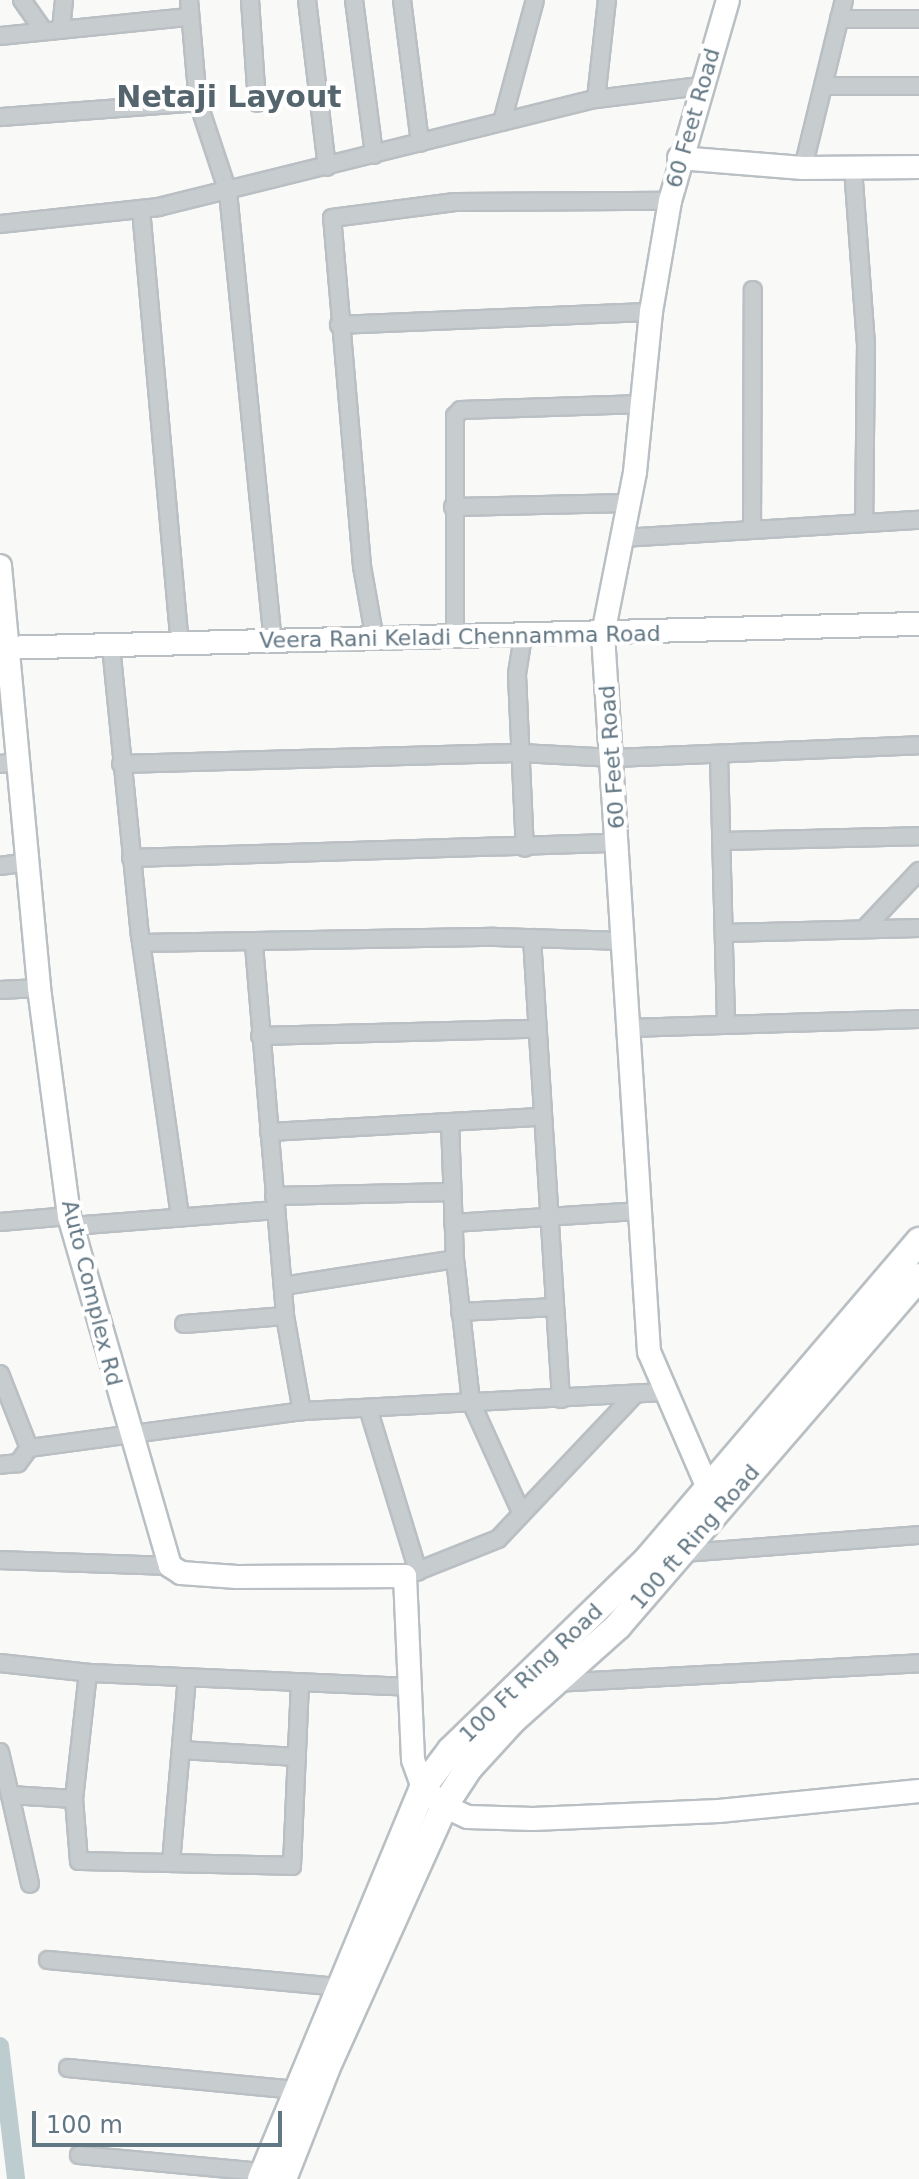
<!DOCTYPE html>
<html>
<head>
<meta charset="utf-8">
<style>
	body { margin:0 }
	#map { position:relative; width:919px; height:2179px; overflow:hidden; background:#f9f9f7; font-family:"DejaVu Sans",sans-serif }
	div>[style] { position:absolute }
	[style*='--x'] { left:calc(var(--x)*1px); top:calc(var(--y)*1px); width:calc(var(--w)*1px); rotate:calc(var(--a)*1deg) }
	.canal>* { height:18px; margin:-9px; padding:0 9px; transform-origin:9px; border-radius:9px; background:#bdcccf }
	.roads { filter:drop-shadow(2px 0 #b9bfc3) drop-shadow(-2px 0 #b9bfc3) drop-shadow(0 2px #b9bfc3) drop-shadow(0 -2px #b9bfc3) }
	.street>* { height:16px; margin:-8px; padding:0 8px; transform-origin:8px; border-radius:8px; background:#c7cccf }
	.secondary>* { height:22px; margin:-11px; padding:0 11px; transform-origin:11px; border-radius:11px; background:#fff }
	.primary>* { height:26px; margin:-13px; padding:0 13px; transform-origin:13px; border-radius:13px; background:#fff }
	span { translate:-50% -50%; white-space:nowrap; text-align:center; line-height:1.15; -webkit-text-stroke:8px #fff; paint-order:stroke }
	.street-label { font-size:22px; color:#627784 }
	.district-label { font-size:30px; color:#54656e; font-weight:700 }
	.scale { position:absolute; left:32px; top:2111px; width:250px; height:36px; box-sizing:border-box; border:4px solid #627784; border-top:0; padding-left:10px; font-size:24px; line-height:28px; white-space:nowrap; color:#627784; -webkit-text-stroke:6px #fff; paint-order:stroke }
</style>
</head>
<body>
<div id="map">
	<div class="canal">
		<i style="--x:0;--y:2046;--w:134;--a:83.1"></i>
	</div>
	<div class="roads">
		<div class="street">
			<i style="--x:22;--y:0;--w:38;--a:55"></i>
			<i style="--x:189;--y:0;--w:102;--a:85"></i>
			<i style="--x:198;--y:102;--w:95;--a:71.6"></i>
			<i style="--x:228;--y:192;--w:452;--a:84.3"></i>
			<i style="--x:250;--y:0;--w:103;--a:86.1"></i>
			<i style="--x:307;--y:0;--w:168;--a:83.2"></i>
			<i style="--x:354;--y:0;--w:156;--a:82.6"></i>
			<i style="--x:402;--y:0;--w:144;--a:82.8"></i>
			<i style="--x:839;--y:19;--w:80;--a:0"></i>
			<i style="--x:61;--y:29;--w:29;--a:-84"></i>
			<i style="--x:0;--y:36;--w:189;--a:-5.8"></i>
			<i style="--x:823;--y:86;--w:96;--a:0"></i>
			<i style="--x:596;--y:99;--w:100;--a:-83.7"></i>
			<i style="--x:0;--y:117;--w:199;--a:-4.3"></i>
			<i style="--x:502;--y:122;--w:126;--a:-74.9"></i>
			<i style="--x:803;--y:168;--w:173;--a:-76.3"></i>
			<i style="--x:853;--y:168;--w:175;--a:85.8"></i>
			<i style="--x:866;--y:343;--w:180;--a:90.6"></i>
			<i style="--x:141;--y:209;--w:437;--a:84.9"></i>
			<i style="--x:0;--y:224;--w:159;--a:-6.1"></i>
			<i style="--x:158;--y:207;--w:451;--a:-13.9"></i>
			<i style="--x:596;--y:99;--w:105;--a:-7.1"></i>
			<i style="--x:339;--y:325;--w:312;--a:-2.4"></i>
			<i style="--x:453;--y:507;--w:176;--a:-1.3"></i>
			<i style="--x:752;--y:529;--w:239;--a:-89.8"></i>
			<i style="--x:622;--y:538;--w:298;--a:-3.5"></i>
			<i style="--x:523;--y:636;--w:39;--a:99"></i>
			<i style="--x:517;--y:675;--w:173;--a:87.4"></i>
			<i style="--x:455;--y:638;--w:222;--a:-90"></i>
			<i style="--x:455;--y:416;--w:8;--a:-45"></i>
			<i style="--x:461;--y:410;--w:181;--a:-1.9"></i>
			<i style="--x:375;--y:640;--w:75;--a:-100"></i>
			<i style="--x:362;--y:566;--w:349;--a:-94.9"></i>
			<i style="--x:332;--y:218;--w:124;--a:-7.4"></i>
			<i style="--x:455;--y:202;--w:215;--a:-0.3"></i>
			<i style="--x:111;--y:646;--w:290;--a:84.3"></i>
			<i style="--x:140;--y:935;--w:283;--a:81.9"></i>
			<i style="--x:719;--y:755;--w:270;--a:88.5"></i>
			<i style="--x:0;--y:764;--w:19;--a:-6"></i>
			<i style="--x:121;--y:764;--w:400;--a:-1.6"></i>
			<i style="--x:521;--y:753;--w:93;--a:3.1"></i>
			<i style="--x:614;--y:758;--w:305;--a:-2.4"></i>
			<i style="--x:721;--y:841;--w:198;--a:-1.4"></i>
			<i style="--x:131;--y:858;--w:486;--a:-1.8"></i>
			<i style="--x:0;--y:866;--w:29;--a:-8"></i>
			<i style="--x:867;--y:926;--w:76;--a:-46.6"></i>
			<i style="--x:724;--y:933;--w:195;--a:-1.5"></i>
			<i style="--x:532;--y:938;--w:462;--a:86.4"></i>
			<i style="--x:141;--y:943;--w:354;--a:-1"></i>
			<i style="--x:495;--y:937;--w:129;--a:1.8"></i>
			<i style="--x:254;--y:945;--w:372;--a:85.2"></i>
			<i style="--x:285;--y:1316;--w:97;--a:79.9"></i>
			<i style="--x:0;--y:990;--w:39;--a:-3"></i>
			<i style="--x:629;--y:1028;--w:290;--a:-1.8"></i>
			<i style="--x:260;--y:1036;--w:274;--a:-1.5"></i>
			<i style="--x:450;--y:1123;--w:136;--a:87.9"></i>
			<i style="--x:455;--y:1259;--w:144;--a:83.6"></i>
			<i style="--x:471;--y:1402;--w:121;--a:65.6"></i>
			<i style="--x:269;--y:1132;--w:272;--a:-3.2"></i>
			<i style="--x:274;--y:1196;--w:178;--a:-1.3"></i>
			<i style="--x:0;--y:1222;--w:69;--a:-5"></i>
			<i style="--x:453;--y:1223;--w:188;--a:-3.7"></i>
			<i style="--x:72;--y:1226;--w:205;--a:-4.5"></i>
			<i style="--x:283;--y:1286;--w:174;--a:-8.9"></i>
			<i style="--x:460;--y:1312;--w:95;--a:-3"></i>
			<i style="--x:184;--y:1324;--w:101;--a:-4.5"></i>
			<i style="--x:0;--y:1374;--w:79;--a:68.6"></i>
			<i style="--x:29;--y:1448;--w:19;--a:126"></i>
			<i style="--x:18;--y:1463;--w:18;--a:174"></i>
			<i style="--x:368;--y:1408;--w:171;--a:73"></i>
			<i style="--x:29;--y:1448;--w:275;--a:-7.7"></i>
			<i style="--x:302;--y:1411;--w:364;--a:-3"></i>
			<i style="--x:685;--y:1553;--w:235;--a:-4.4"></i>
			<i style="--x:0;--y:1560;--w:170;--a:2"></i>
			<i style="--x:405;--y:1576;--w:100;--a:-21.7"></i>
			<i style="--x:498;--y:1539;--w:199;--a:-46.6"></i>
			<i style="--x:0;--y:1663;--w:92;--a:6.3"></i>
			<i style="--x:91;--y:1673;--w:318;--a:2.5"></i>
			<i style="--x:554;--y:1683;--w:366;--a:-3.1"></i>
			<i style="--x:181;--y:1750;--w:116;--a:3.5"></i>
			<i style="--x:0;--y:1752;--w:44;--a:76.9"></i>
			<i style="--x:10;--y:1795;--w:64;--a:3.6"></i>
			<i style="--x:74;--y:1799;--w:127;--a:-83.7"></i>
			<i style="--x:10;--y:1795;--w:91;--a:77.3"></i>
			<i style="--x:74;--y:1799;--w:62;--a:85.4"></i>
			<i style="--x:79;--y:1861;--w:213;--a:1.3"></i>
			<i style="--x:292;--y:1866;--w:183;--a:-87.5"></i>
			<i style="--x:171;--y:1863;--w:186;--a:-85.1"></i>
			<i style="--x:48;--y:1960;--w:291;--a:5.3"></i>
			<i style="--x:68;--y:2068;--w:229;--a:5.5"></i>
			<i style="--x:79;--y:2155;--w:186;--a:5.3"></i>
		</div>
		<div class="secondary">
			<i style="--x:679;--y:158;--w:124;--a:4.6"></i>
			<i style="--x:803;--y:168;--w:116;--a:-0.5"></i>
			<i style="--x:0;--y:566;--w:424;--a:84.7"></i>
			<i style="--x:39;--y:988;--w:230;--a:82.5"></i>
			<i style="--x:69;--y:1216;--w:364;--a:73.9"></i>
			<i style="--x:170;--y:1566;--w:13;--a:32"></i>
			<i style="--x:181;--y:1573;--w:56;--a:4.1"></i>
			<i style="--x:237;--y:1577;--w:168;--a:-0.3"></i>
			<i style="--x:405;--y:1576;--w:184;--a:87.5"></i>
			<i style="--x:413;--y:1760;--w:29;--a:70"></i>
			<i style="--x:423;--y:1787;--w:28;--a:42"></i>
			<i style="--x:444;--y:1806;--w:26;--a:25"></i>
			<i style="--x:468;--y:1817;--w:65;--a:1.8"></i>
			<i style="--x:533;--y:1819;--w:186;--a:-2.5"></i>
			<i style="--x:719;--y:1811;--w:201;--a:-5.7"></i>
			<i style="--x:0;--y:648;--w:919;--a:-1.5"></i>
			<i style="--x:714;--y:1502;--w:163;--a:-113.4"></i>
			<i style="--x:649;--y:1352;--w:719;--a:-93.67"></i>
			<i style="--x:603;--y:634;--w:165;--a:-78.8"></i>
			<i style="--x:635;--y:472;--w:161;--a:-84.3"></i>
			<i style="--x:651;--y:312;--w:113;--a:-80.3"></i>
			<i style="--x:670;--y:201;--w:209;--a:-73.9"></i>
		</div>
		<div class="primary">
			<i style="--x:261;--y:2179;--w:424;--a:-67.5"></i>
			<i style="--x:423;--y:1787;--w:46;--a:-52.9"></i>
			<i style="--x:451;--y:1750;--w:272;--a:-44.1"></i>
			<i style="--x:646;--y:1561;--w:421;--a:-49.5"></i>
			<i style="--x:283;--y:2179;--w:118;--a:-68.6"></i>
			<i style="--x:326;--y:2069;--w:288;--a:-65.8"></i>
			<i style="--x:444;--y:1806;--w:45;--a:-56.7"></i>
			<i style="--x:469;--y:1768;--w:65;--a:-47.5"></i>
			<i style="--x:513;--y:1720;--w:141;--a:-41.8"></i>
			<i style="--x:618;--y:1626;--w:461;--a:-49.2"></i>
		</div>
	</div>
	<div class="street-label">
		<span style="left:693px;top:118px;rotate:-74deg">60 Feet Road</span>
		<span style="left:460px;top:637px;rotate:-1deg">Veera Rani Keladi Chennamma Road</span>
		<span style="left:612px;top:757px;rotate:-94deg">60 Feet Road</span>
		<span style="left:92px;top:1293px;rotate:76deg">Auto Complex Rd</span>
		<span style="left:695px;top:1537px;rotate:-49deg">100 ft Ring Road</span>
		<span style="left:531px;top:1673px;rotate:-44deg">100 Ft Ring Road</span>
	</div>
	<div class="district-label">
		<span style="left:229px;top:97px">Netaji Layout</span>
	</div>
	<div class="scale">100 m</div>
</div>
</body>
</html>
